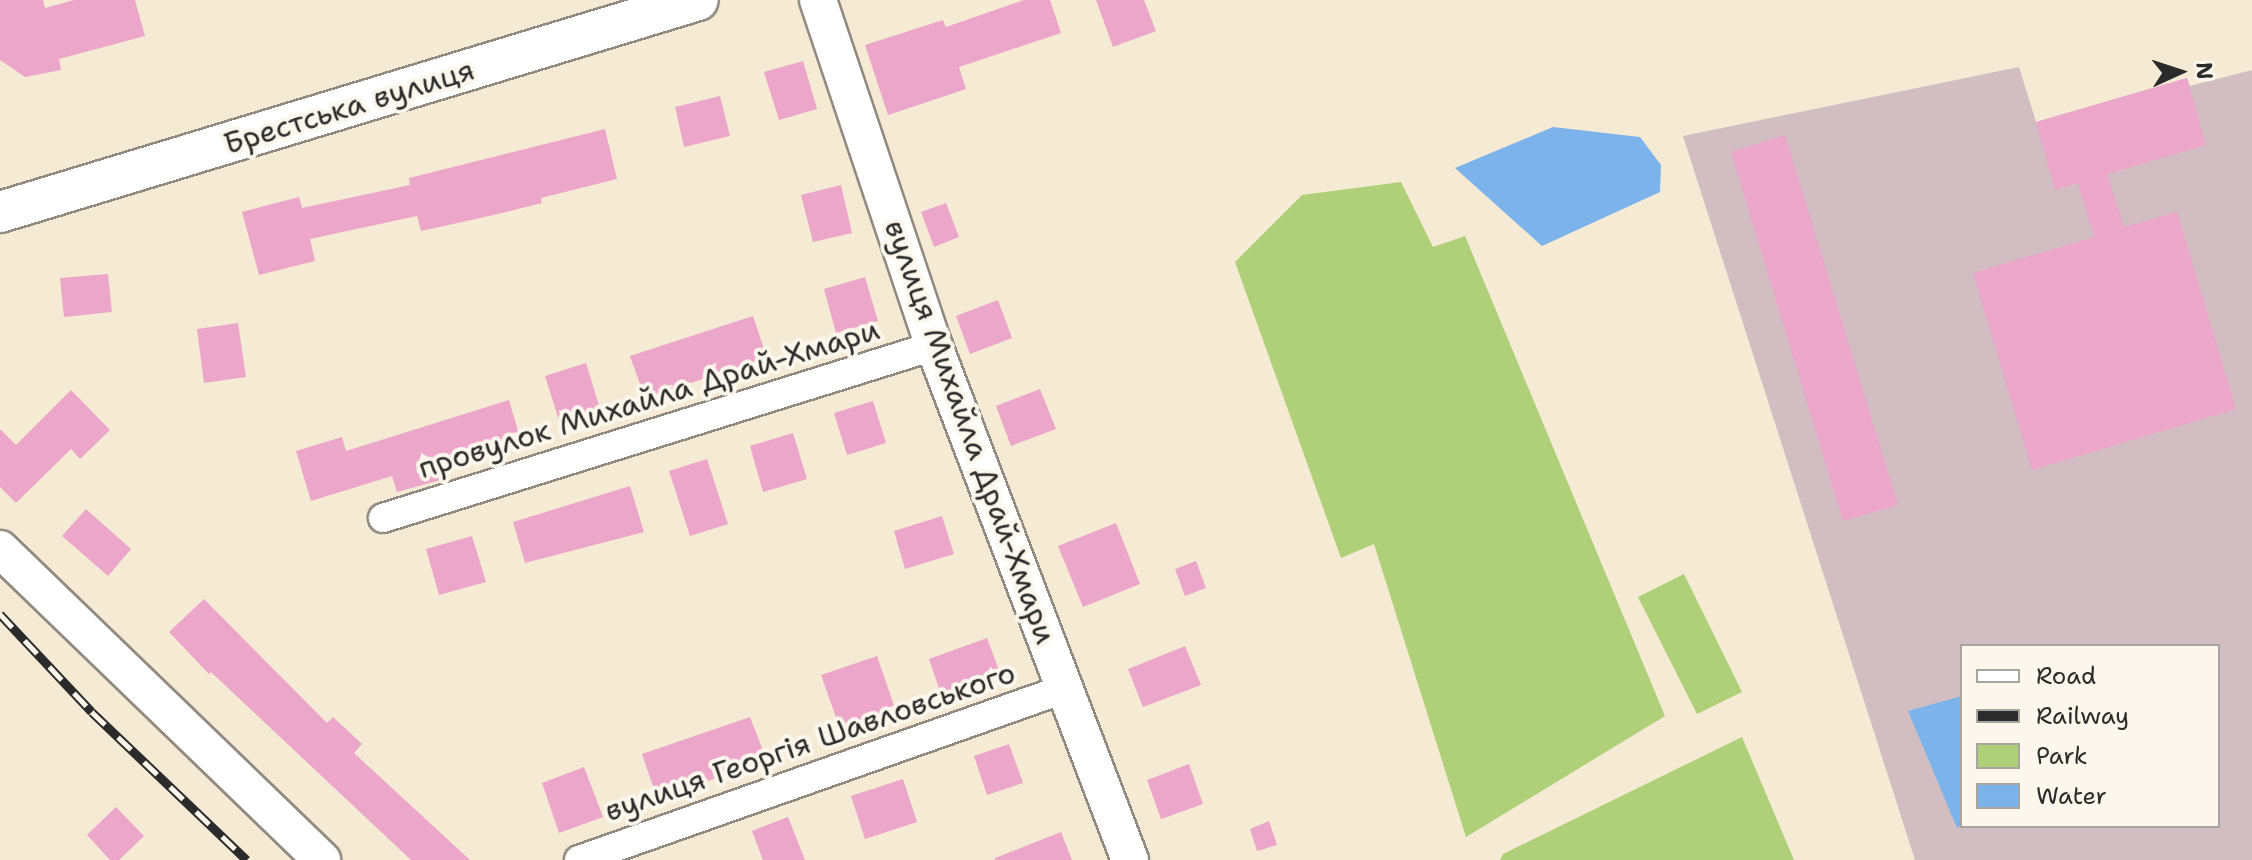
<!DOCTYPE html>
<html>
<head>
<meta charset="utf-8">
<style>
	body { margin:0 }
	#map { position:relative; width:2252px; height:860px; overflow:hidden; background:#f5ead4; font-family:"Shantell Sans",sans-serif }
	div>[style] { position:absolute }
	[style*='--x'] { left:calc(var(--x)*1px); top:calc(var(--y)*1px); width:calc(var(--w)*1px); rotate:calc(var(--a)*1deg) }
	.industrial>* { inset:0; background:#d2bec2 }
	.green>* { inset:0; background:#afd078 }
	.water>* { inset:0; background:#7cb3eb }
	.building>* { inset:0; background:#eca6c9 }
	.roads { filter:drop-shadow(2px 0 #908a80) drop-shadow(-2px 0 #908a80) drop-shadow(0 2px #908a80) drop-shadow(0 -2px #908a80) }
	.minor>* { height:28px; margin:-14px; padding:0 14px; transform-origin:14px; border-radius:14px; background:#fff }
	.major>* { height:36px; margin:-18px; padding:0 18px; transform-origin:18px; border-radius:18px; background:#fff }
	.highway>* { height:40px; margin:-20px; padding:0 20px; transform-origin:20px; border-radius:20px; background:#fff }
	.rail>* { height:9px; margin-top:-4.5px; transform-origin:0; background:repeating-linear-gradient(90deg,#fbf7ec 0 18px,#2b2b2b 0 36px); box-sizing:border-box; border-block:2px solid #2b2b2b }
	span { translate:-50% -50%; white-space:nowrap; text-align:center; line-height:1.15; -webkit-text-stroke:8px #fbf7ec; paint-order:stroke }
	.street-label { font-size:30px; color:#2b2b2b }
	.legend { position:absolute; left:1960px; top:644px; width:260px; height:184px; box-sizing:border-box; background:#fbf7ec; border:2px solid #a8a59f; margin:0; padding:10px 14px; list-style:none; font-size:24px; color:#2b2b2b }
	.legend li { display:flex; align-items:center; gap:16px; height:40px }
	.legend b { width:40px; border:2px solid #a8a59f }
	.north { position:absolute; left:2140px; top:32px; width:80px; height:80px; -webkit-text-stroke:6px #fbf7ec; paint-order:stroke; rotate:87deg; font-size:22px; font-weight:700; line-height:32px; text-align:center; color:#2b2b2b }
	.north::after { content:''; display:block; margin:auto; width:28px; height:36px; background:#2b2b2b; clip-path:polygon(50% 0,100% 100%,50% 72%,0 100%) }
</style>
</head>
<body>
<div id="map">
	<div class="industrial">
		<i style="clip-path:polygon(evenodd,2019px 67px,2036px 122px,2187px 78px,2190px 86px,2252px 70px,2252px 860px,1915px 860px,1683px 136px,2019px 67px,1962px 646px,2218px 646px,2218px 826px,1962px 826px,1962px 646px)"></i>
	</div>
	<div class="green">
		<i style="clip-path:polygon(1401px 182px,1433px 247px,1465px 236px,1665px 716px,1466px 837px,1374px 544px,1341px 558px,1235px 262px,1302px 195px)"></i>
		<i style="clip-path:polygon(1684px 574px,1742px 692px,1697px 714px,1638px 597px)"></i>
		<i style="clip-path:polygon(1742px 737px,1794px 860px,1500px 860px,1503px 854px)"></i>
	</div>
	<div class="water">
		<i style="clip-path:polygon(1553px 127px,1640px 137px,1661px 165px,1660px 192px,1542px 246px,1455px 168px)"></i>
		<i style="clip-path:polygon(1962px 696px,1962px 825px,1957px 828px,1908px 711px)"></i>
	</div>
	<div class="building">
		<i style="clip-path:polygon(0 0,43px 0,45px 8px,74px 0,135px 0,145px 36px,59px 59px,61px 70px,25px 77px,0 60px)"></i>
		<i style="clip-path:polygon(1024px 0,1050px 0,1061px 33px,959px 67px,966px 89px,888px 115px,865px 45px,943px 20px,946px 27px)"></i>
		<i style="clip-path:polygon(1096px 0,1144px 0,1156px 31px,1113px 47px)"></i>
		<i style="clip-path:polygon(803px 61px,817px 109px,779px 120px,764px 72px)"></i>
		<i style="clip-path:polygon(2187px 78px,2206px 145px,2107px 174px,2124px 227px,2177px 212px,2236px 409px,2032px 470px,1973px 273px,2094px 237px,2078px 183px,2055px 190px,2036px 122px)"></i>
		<i style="clip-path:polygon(720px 96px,730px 136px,684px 147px,675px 107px)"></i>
		<i style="clip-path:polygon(605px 129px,617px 179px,541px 198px,542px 203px,498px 214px,421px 231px,417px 216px,310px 239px,315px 261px,259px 275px,242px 212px,299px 197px,302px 208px,410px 185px,409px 178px)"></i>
		<i style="clip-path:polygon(1785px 135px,1898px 505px,1843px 521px,1731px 152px)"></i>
		<i style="clip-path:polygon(841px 185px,852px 233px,813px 242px,801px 195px)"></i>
		<i style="clip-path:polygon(946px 203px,959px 237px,934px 247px,921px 212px)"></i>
		<i style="clip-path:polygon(108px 274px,112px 312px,64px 317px,60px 278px)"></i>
		<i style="clip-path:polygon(865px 277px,878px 321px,836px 333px,824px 289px)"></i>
		<i style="clip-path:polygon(998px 300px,1012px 338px,970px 354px,956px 316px)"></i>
		<i style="clip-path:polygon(753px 316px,767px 358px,645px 398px,630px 356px)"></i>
		<i style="clip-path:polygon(238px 323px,246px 377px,204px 383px,197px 329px)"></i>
		<i style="clip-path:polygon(586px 363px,601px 412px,560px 424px,545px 376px)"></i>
		<i style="clip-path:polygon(1040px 389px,1056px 429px,1011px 446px,996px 406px)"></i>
		<i style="clip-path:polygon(71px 390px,110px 430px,80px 459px,71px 449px,16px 503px,0 487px,0 429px,16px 445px)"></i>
		<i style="clip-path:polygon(509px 400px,520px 438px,443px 460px,448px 478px,397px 492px,392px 476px,311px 501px,296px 451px,342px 437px,346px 451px)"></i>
		<i style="clip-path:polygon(873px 401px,886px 443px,847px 455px,834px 413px)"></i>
		<i style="clip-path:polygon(793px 433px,807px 479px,763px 492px,750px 446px)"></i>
		<i style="clip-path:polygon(707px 459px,728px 524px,690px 536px,669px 471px)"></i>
		<i style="clip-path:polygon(630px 486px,644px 532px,525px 563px,513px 522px)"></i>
		<i style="clip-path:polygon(86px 509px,131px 549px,108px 576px,62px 536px)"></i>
		<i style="clip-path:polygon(942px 516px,954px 554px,905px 569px,894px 531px)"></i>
		<i style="clip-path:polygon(1116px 523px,1140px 584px,1083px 607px,1058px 546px)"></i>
		<i style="clip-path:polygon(472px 536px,486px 582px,439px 595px,426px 549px)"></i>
		<i style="clip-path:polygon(1196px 561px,1206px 588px,1185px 596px,1175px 569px)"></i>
		<i style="clip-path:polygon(204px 599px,327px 723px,333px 717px,362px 744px,354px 753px,470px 860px,411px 860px,211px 672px,209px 674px,169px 632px)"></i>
		<i style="clip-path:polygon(987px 638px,1001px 676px,942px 697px,929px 659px)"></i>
		<i style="clip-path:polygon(1185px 646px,1201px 685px,1143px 707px,1128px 669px)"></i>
		<i style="clip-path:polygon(877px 656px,898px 717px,843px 737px,821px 675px)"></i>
		<i style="clip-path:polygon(750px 717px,767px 761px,657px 798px,642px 754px)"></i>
		<i style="clip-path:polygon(1009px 744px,1023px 783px,987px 795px,974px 756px)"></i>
		<i style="clip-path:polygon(1189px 764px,1203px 804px,1161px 819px,1147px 780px)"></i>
		<i style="clip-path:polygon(584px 767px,603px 817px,559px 833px,542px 783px)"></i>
		<i style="clip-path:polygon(903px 779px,917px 822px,865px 839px,851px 796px)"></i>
		<i style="clip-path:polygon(116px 807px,144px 836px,119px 860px,110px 860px,87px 835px)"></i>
		<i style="clip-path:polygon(788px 817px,805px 860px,763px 860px,752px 831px)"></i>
		<i style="clip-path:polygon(1269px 821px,1277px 845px,1257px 851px,1250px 829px)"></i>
		<i style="clip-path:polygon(1061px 832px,1072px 860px,995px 860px,995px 858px)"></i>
	</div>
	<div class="roads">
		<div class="minor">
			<i style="--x:383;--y:518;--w:577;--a:-17.34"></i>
			<i style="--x:579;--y:860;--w:514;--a:-19.42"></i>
		</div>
		<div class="major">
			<i style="--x:818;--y:0;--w:365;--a:71.5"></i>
			<i style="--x:934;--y:346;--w:550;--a:69.13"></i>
			<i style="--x:0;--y:549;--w:448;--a:44"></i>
		</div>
		<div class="highway">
			<i style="--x:0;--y:212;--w:729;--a:-16.89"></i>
		</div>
	</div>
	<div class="rail">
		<i style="--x:0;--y:614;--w:134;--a:46.8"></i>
		<i style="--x:92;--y:712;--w:214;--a:43.7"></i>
	</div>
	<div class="street-label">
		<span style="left:349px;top:107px;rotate:-17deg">Брестська вулиця</span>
		<span style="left:649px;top:399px;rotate:-17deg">провулок Михайла Драй-Хмари</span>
		<span style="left:970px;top:432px;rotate:70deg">вулиця Михайла Драй-Хмари</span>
		<span style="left:810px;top:742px;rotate:-19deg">вулиця Георгія Шавловського</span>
	</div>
	<ul class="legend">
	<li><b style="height:10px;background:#fff"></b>Road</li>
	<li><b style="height:10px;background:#2b2b2b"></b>Railway</li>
	<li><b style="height:22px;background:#afd078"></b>Park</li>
	<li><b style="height:22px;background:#7cb3eb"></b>Water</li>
	</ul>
	<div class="north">N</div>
</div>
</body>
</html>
